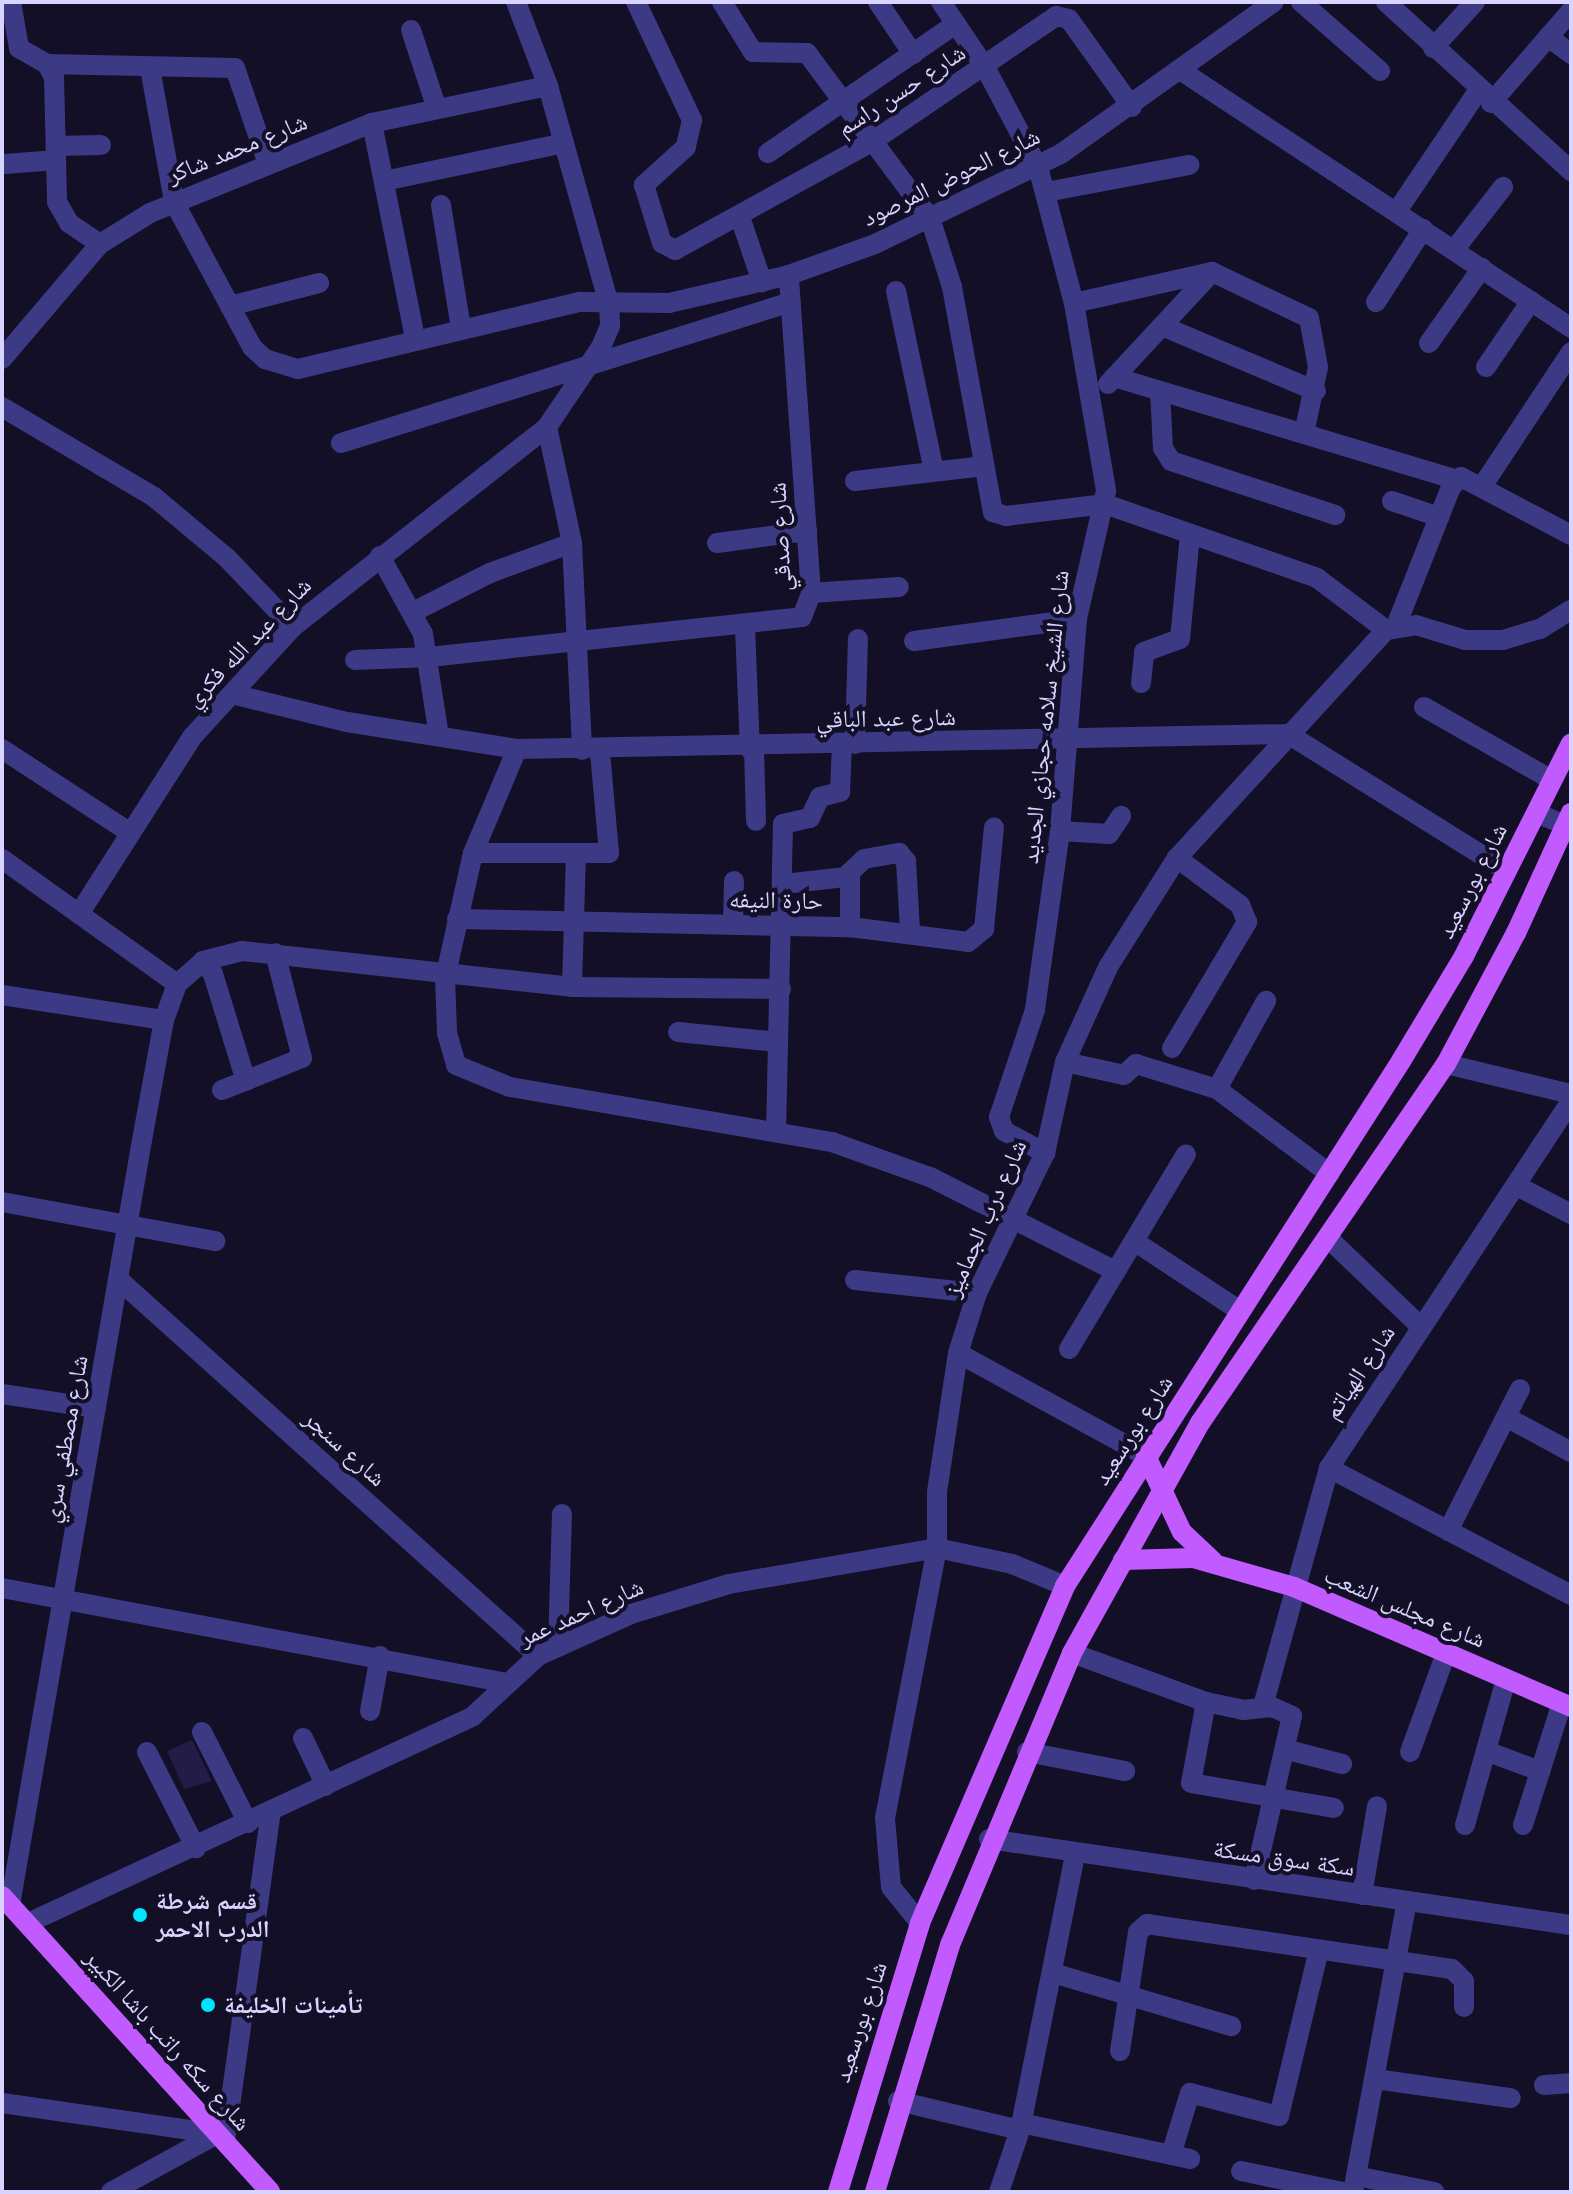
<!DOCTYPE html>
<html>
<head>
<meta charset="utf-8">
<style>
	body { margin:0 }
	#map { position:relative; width:1573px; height:2194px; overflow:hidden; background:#130f26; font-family:Helvetica,"Noto Naskh Arabic",sans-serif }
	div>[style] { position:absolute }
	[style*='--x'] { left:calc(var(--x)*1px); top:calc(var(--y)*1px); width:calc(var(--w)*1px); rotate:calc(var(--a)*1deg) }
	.building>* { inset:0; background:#241b47 }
	.minor>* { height:20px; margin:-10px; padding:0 10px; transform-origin:10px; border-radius:10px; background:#3d3a85 }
	.major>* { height:20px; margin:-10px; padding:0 10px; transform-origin:10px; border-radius:10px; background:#c25bff }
	.dots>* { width:22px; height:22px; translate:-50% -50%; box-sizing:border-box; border:4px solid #130f26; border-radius:50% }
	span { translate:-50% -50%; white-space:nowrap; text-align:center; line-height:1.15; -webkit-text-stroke:8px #130f26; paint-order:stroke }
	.street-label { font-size:24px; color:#d9d4ff }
	.poi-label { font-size:24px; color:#d9d4ff; font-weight:700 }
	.left { translate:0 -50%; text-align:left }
	.frame { position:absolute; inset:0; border:4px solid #d9d4ff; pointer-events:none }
</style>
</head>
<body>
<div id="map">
	<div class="building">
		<i style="clip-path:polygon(192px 1740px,212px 1781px,184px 1789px,167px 1751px)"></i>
	</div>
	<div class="minor">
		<i style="--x:11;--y:2;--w:47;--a:80.1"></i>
		<i style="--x:19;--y:48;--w:32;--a:30"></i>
		<i style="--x:47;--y:64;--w:15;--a:62"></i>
		<i style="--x:54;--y:77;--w:125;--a:88.6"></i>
		<i style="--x:57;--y:202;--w:24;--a:60"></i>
		<i style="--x:69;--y:223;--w:37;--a:34"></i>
		<i style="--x:516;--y:2;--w:90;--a:69.1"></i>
		<i style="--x:548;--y:86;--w:226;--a:74.4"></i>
		<i style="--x:609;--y:304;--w:22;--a:87"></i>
		<i style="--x:610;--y:326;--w:23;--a:113"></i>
		<i style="--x:601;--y:347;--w:97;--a:124"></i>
		<i style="--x:547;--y:427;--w:119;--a:77.8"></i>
		<i style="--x:572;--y:543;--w:207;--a:87.2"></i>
		<i style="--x:636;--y:2;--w:131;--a:64.6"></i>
		<i style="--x:692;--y:120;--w:28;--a:103"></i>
		<i style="--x:686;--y:147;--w:57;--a:137.9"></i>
		<i style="--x:644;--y:185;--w:61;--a:72.8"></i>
		<i style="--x:662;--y:243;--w:15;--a:28"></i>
		<i style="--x:675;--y:250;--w:226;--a:-28.8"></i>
		<i style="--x:873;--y:141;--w:222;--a:-34.3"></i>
		<i style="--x:1056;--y:16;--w:13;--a:13"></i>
		<i style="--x:1069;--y:19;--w:108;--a:54.4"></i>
		<i style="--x:722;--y:2;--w:59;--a:58.2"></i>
		<i style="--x:753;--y:52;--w:54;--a:1.1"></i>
		<i style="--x:807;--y:53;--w:206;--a:53.3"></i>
		<i style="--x:930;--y:218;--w:72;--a:72.3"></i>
		<i style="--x:952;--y:287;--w:229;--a:79.7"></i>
		<i style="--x:993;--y:512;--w:14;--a:17"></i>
		<i style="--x:1006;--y:516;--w:100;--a:-6.9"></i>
		<i style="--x:1105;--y:504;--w:225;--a:19.2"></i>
		<i style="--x:1317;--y:578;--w:86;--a:37"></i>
		<i style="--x:878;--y:2;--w:63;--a:56.1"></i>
		<i style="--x:941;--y:2;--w:78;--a:55.9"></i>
		<i style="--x:985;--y:67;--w:113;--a:62.1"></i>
		<i style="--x:1038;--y:167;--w:141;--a:75.2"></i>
		<i style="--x:1074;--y:303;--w:191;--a:80.3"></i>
		<i style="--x:1106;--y:491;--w:131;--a:102.8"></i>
		<i style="--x:1077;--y:619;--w:213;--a:94.6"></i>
		<i style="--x:1060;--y:831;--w:181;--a:98"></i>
		<i style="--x:1035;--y:1010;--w:113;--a:108.6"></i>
		<i style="--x:999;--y:1117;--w:15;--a:70"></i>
		<i style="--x:1004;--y:1131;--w:47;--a:28.2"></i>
		<i style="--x:1301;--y:2;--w:105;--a:41.1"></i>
		<i style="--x:1386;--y:2;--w:251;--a:42.4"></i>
		<i style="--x:411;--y:30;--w:83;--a:71.8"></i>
		<i style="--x:1548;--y:37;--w:29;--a:36"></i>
		<i style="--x:1433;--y:48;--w:62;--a:-47.6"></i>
		<i style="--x:47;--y:64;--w:188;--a:1.2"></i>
		<i style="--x:235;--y:68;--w:98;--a:71"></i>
		<i style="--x:150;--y:68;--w:136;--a:79.8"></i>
		<i style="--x:174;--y:202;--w:165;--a:61.7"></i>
		<i style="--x:252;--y:347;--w:18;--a:43"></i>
		<i style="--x:265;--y:359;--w:34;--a:17"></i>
		<i style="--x:298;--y:369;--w:290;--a:-13.4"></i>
		<i style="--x:580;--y:302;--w:89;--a:0.6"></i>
		<i style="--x:669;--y:303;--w:123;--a:-13.1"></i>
		<i style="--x:789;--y:275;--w:91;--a:-19.8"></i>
		<i style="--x:875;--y:244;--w:208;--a:-25.9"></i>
		<i style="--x:1062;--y:153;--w:260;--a:-35.5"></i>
		<i style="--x:1183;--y:72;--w:465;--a:33.4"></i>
		<i style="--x:1491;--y:103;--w:122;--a:-49"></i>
		<i style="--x:372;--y:123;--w:220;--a:78.7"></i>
		<i style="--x:56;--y:146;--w:45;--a:-1.3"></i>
		<i style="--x:768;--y:153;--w:228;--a:-34.5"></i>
		<i style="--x:5;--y:164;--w:51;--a:-4.5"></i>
		<i style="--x:384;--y:181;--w:184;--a:-11.9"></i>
		<i style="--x:1046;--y:192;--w:146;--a:-10.7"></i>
		<i style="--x:441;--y:205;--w:125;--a:80.8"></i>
		<i style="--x:1397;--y:211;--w:145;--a:-56"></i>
		<i style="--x:740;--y:217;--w:69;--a:71.3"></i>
		<i style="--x:1454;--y:250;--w:80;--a:-52.1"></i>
		<i style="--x:1212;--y:272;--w:107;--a:25.4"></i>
		<i style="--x:1309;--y:318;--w:50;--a:79.6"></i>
		<i style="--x:1318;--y:367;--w:68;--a:101.8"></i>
		<i style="--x:896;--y:291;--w:184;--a:78.1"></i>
		<i style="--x:1376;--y:302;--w:87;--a:-57.2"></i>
		<i style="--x:1074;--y:303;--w:141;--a:-12.7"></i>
		<i style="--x:230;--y:306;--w:92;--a:-14.5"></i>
		<i style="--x:1162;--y:326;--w:167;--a:22.9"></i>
		<i style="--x:1429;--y:343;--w:92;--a:-54.8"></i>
		<i style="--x:2;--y:359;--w:151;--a:-49.6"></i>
		<i style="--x:100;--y:244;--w:59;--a:-31.8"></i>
		<i style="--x:150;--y:213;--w:240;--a:-22.1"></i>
		<i style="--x:372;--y:123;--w:180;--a:-11.9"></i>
		<i style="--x:1486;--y:367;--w:80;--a:-55.7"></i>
		<i style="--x:1114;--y:377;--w:358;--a:16.7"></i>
		<i style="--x:1108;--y:384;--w:153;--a:-47.1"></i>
		<i style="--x:1160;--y:391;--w:57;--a:87"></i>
		<i style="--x:1163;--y:448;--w:15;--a:58"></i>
		<i style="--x:1171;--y:461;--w:173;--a:18.2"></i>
		<i style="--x:2;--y:407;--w:177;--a:30.6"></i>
		<i style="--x:154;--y:497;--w:95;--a:39.9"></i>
		<i style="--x:227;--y:558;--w:95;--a:46.3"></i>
		<i style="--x:341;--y:443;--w:469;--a:-17.4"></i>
		<i style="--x:855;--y:481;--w:130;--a:-6.6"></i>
		<i style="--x:1483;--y:485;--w:159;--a:-56.5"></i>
		<i style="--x:1392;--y:501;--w:50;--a:18.8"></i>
		<i style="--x:717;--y:543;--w:91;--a:-7.6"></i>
		<i style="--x:380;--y:556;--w:89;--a:61.1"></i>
		<i style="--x:423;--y:634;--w:103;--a:81.1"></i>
		<i style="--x:811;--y:593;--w:88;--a:-3.9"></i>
		<i style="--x:415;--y:611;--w:84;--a:-26.9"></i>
		<i style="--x:490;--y:573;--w:87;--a:-20.1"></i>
		<i style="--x:1396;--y:626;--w:149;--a:-68.4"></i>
		<i style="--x:1451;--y:487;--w:14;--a:-45"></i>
		<i style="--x:1461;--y:477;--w:124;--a:27.8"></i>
		<i style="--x:745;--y:627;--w:122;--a:87.7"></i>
		<i style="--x:914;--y:641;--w:164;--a:-7.7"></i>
		<i style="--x:355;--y:660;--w:74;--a:-2.3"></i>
		<i style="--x:429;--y:657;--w:375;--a:-6.1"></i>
		<i style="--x:802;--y:617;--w:26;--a:-69"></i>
		<i style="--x:811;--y:593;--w:319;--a:-94"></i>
		<i style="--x:1141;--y:683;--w:31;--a:-84"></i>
		<i style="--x:1144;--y:652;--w:38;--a:-20"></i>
		<i style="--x:1180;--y:639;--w:104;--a:-84.5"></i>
		<i style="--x:232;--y:694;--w:118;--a:13.7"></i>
		<i style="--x:347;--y:722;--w:172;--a:9"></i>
		<i style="--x:517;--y:749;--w:771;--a:-1.11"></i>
		<i style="--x:1288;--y:734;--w:258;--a:32"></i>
		<i style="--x:1424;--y:707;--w:147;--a:29.7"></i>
		<i style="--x:855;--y:744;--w:105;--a:-88.4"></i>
		<i style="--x:2;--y:749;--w:152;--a:33.2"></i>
		<i style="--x:517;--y:749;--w:113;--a:112.9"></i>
		<i style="--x:473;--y:853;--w:128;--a:102.6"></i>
		<i style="--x:445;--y:978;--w:55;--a:87.9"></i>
		<i style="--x:447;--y:1033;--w:33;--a:74"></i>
		<i style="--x:456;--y:1065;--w:58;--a:22.2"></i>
		<i style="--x:510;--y:1087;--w:327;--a:9.7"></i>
		<i style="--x:832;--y:1142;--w:104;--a:19.7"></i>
		<i style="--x:930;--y:1177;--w:208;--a:26.9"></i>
		<i style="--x:754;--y:749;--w:72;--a:88.4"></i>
		<i style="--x:1536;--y:813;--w:38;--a:22"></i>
		<i style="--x:1060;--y:831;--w:49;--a:3.5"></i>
		<i style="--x:1109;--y:834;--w:22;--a:-56"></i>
		<i style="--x:473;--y:853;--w:136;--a:0"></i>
		<i style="--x:609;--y:853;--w:101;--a:-95.1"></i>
		<i style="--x:2;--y:859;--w:215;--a:35.5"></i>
		<i style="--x:850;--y:874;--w:53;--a:90"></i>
		<i style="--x:784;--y:884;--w:61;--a:-6.5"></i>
		<i style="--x:845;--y:877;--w:26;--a:-43"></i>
		<i style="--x:864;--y:859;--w:36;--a:-10"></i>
		<i style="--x:899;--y:853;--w:11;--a:49"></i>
		<i style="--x:906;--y:861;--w:70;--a:86.7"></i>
		<i style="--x:79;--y:914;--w:211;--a:-57.4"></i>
		<i style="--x:193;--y:736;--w:148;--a:-47.5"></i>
		<i style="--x:293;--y:627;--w:323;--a:-38.2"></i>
		<i style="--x:457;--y:919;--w:393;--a:1.2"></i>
		<i style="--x:850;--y:927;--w:119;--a:7.2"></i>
		<i style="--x:968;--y:942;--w:21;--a:-39"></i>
		<i style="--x:984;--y:929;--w:102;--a:-84.4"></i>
		<i style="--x:733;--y:925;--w:44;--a:-88.7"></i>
		<i style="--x:203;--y:961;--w:16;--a:52"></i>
		<i style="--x:213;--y:974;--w:112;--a:72.9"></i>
		<i style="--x:572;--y:987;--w:132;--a:-88.3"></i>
		<i style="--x:2;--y:995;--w:164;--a:8.8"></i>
		<i style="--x:678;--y:1032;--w:100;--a:5.7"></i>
		<i style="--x:1172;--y:1048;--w:147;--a:-59.2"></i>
		<i style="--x:1247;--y:922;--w:18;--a:-112"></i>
		<i style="--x:1240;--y:905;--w:79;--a:-143.3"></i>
		<i style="--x:1065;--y:1062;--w:60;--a:12.4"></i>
		<i style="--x:1124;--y:1075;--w:16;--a:-43"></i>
		<i style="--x:1136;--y:1064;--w:85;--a:17.2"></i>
		<i style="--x:1217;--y:1089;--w:141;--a:37"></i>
		<i style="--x:1446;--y:1064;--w:129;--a:13.5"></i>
		<i style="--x:1217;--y:1089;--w:101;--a:-60.9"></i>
		<i style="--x:222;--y:1090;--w:86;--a:-21.8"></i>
		<i style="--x:302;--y:1058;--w:108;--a:-104.4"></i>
		<i style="--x:776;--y:1132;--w:308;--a:-88.7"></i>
		<i style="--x:783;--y:824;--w:28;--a:-13"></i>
		<i style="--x:810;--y:818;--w:23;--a:-65"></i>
		<i style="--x:820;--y:797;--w:21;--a:-14"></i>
		<i style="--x:840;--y:792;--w:48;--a:-87.6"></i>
		<i style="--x:1517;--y:1186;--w:61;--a:27.4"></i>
		<i style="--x:2;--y:1202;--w:217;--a:10.4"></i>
		<i style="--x:1329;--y:1239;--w:127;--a:43.7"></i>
		<i style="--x:1134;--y:1241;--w:127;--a:33.4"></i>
		<i style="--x:118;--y:1279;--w:564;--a:41.91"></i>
		<i style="--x:855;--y:1280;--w:123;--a:6.1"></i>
		<i style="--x:1069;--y:1349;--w:227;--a:-59"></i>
		<i style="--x:958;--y:1353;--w:214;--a:28.7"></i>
		<i style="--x:2;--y:1394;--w:95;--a:8.5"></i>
		<i style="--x:1506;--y:1417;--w:74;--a:28.3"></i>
		<i style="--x:1329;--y:1468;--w:273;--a:27.7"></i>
		<i style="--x:1448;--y:1531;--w:159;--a:-63.1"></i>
		<i style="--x:2;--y:1588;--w:514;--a:10.65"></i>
		<i style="--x:558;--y:1647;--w:133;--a:-88.3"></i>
		<i style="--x:1072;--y:1653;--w:143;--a:20.1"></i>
		<i style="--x:1206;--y:1702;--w:38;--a:12"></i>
		<i style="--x:1243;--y:1710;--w:29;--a:-6"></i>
		<i style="--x:1272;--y:1707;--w:22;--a:24"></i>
		<i style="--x:1292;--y:1716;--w:168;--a:103"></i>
		<i style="--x:1206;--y:1702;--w:82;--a:100.5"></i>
		<i style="--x:1191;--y:1783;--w:145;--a:9.9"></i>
		<i style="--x:1263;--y:1706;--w:247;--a:-74.5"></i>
		<i style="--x:1329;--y:1468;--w:440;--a:-56.6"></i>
		<i style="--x:370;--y:1711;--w:56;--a:-79.7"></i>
		<i style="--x:202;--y:1732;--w:102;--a:63.2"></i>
		<i style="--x:303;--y:1738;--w:53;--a:64.4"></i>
		<i style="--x:1288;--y:1750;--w:56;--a:14.5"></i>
		<i style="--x:1486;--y:1751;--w:58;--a:20.3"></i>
		<i style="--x:147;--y:1752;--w:108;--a:63"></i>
		<i style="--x:1027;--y:1752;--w:100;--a:11"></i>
		<i style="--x:1410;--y:1752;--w:105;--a:-70"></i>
		<i style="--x:1465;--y:1825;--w:152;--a:-74.3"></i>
		<i style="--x:1523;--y:1825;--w:128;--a:-72.3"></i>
		<i style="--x:989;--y:1839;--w:588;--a:8.41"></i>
		<i style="--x:1362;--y:1895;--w:90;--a:-80.4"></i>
		<i style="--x:10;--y:1905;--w:776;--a:-80.21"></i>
		<i style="--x:142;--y:1140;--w:122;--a:-79.6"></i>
		<i style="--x:164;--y:1020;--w:38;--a:-70"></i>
		<i style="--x:177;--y:984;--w:35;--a:-41"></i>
		<i style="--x:203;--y:961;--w:40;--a:-14.4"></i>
		<i style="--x:242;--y:951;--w:332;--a:6.2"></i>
		<i style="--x:572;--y:987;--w:209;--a:0.5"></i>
		<i style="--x:28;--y:1923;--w:491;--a:-24.9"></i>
		<i style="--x:473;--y:1716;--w:88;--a:-42.7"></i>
		<i style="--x:538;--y:1656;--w:102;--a:-24.3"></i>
		<i style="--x:631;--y:1614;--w:102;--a:-17"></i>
		<i style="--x:729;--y:1584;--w:211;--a:-9.8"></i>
		<i style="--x:937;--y:1548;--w:77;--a:12"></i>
		<i style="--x:1012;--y:1564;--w:57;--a:22.5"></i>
		<i style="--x:920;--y:1923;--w:46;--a:-128.9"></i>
		<i style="--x:891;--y:1887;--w:69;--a:-95"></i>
		<i style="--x:885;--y:1818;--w:275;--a:-79.1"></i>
		<i style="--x:937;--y:1548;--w:56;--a:-90"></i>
		<i style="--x:937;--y:1492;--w:141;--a:-81.4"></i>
		<i style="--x:958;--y:1353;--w:63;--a:-72.4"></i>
		<i style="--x:977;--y:1293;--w:156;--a:-64.1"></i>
		<i style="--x:1045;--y:1153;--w:93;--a:-77.6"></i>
		<i style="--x:1065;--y:1062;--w:104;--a:-65.6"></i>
		<i style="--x:1108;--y:967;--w:129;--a:-57.7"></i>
		<i style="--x:1177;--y:858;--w:309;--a:-47.5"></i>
		<i style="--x:1386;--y:630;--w:30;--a:-9"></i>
		<i style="--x:1416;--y:625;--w:51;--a:17"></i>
		<i style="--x:1465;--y:640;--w:38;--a:0"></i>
		<i style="--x:1503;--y:640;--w:39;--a:-17"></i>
		<i style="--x:1540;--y:629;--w:36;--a:-32"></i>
		<i style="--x:1053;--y:1973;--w:186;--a:16.6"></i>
		<i style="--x:1120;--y:2051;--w:120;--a:-81.4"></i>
		<i style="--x:1138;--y:1932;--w:12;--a:-42"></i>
		<i style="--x:1147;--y:1924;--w:308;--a:8.4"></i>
		<i style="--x:1452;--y:1969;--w:17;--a:45"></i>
		<i style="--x:1464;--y:1981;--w:26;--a:90"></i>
		<i style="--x:1375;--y:2079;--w:137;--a:8"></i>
		<i style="--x:1544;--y:2085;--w:27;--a:-4"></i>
		<i style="--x:898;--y:2101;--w:125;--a:13.4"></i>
		<i style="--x:2;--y:2103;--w:217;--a:8.2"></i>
		<i style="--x:1021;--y:2123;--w:173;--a:12"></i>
		<i style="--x:225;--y:2142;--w:333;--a:-82.1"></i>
		<i style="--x:1171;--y:2155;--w:65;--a:-73"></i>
		<i style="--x:1190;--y:2093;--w:92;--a:14.5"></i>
		<i style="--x:1279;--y:2116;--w:168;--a:-76.5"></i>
		<i style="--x:1241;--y:2171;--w:103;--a:11.7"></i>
		<i style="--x:1356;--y:2176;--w:80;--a:11.6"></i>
		<i style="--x:111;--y:2192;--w:121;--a:-28.7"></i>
		<i style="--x:999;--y:2192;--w:65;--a:-71.3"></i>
		<i style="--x:1020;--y:2130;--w:281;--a:-78.7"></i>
		<i style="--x:1353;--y:2192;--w:295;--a:-79.5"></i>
	</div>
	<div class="major">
		<i style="--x:1146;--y:1456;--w:84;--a:64.7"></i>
		<i style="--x:1182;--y:1532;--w:42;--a:43.1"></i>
		<i style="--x:1123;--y:1560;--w:70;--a:-1.6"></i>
		<i style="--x:1193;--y:1558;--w:105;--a:16"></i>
		<i style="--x:1294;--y:1587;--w:302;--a:23.4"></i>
		<i style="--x:2;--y:1896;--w:399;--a:47.8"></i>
		<i style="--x:838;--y:2192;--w:281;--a:-73"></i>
		<i style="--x:920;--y:1923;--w:367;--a:-66.7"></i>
		<i style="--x:1065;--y:1586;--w:623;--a:-57.38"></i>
		<i style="--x:1401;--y:1061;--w:122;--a:-59"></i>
		<i style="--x:1464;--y:956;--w:238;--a:-63.3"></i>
		<i style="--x:875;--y:2192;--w:258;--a:-73.1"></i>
		<i style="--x:950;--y:1945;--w:316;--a:-67.3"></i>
		<i style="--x:1072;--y:1653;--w:263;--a:-60.9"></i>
		<i style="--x:1200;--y:1423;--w:435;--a:-55.6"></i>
		<i style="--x:1446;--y:1064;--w:149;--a:-61.9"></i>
		<i style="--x:1516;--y:933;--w:132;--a:-65.4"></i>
	</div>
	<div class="dots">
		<i style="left:140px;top:1915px;background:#00e5ff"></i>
		<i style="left:208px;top:2005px;background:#00e5ff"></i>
	</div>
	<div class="street-label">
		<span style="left:901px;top:90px;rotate:-33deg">شارع حسن راسم</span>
		<span style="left:237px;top:148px;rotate:-22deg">شارع محمد شاكر</span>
		<span style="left:951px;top:177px;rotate:-26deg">شارع الحوض المرصود</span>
		<span style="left:780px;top:537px;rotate:-93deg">شارع صدقي</span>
		<span style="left:248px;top:642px;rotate:-46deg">شارع عبد الله فكري</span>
		<span style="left:1045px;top:717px;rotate:-84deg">شارع الشيخ سلامه حجازي الجديد</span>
		<span style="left:886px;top:718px;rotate:-1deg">شارع عبد الباقي</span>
		<span style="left:1472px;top:881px;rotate:-63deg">شارع بورسعيد</span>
		<span style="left:776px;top:900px;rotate:1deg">حارة النيفه</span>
		<span style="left:985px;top:1218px;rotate:-66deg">شارع درب الجماميز</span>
		<span style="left:1359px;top:1372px;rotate:-56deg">شارع الهياتم</span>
		<span style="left:1133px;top:1430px;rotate:-57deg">شارع بورسعيد</span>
		<span style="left:65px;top:1439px;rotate:-80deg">شارع مصطفي سري</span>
		<span style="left:345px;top:1448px;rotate:42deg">شارع سنجر</span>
		<span style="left:1405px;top:1607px;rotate:23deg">شارع مجلس الشعب</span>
		<span style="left:581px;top:1612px;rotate:-24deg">شارع احمد عمر</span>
		<span style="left:1284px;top:1858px;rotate:8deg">سكة سوق مسكة</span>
		<span style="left:860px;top:2022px;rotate:-72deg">شارع بورسعيد</span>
		<span style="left:168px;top:2040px;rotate:48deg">شارع سكه راتب باشا الكبير</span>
	</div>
	<div class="poi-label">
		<span class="left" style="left:156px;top:1915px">قسم شرطة<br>الدرب الاحمر</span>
		<span class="left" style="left:224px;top:2005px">تأمينات الخليفة</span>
	</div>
	<div class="frame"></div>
</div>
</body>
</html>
